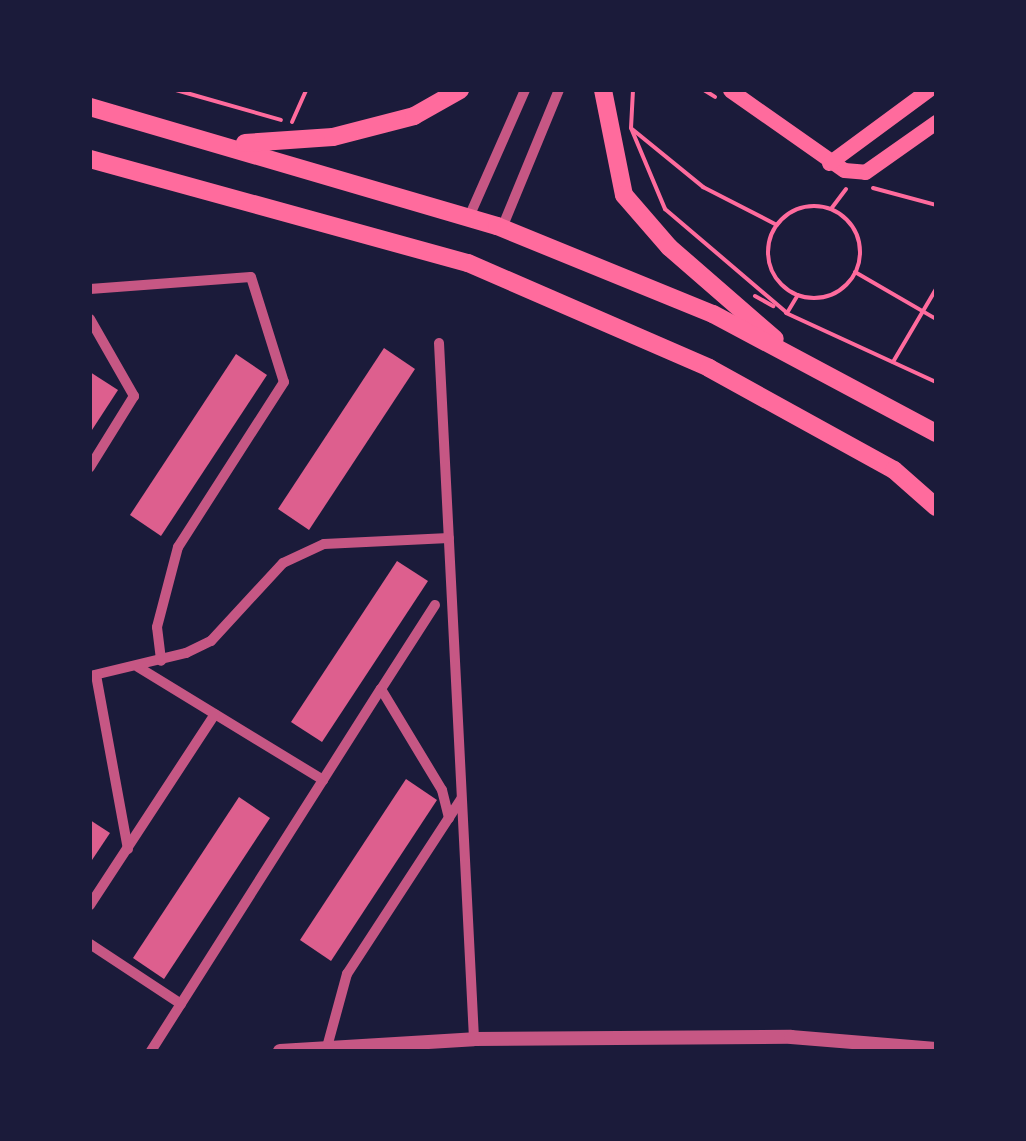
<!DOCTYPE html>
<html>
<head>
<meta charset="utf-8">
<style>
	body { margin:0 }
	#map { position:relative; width:1026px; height:1141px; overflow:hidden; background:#1b1b3a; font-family:"Noto Sans",sans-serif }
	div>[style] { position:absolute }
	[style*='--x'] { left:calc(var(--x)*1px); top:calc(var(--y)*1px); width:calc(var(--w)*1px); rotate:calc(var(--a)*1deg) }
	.building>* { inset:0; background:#dd5f8e }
	.path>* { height:4px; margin:-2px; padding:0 2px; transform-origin:2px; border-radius:2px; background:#ff6b9d }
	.path>.ring { margin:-2px; padding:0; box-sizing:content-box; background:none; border:4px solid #ff6b9d; border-radius:50% }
	.minor>* { height:10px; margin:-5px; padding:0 5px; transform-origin:5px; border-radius:5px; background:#c65784 }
	.tertiary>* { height:14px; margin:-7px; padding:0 7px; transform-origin:7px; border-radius:7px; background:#c65784 }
	.secondary>* { height:15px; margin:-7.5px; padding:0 7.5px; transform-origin:7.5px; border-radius:7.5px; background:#ff6b9d }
	.primary>* { height:18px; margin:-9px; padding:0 9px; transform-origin:9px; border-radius:9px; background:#ff6b9d }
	span { translate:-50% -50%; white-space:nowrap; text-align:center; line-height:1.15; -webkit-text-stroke:8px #1b1b3a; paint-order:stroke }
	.frame { position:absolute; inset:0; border:92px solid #1b1b3a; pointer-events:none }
</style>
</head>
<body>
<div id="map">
	<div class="building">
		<i style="clip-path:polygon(384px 348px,415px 369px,309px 530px,278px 509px)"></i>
		<i style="clip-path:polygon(236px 354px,267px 375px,161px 536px,130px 515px)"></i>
		<i style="clip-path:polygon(90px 372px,118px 390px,90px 433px)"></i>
		<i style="clip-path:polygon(397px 561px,428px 581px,322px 742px,291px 722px)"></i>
		<i style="clip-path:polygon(406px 779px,437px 800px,331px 961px,300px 940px)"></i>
		<i style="clip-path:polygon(239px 797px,270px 818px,164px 979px,133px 958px)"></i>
		<i style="clip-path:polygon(90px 820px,110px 833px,90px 863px)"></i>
	</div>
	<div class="path">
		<i style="--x:176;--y:90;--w:109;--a:15.9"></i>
		<i style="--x:633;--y:90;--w:38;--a:93"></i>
		<i style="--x:631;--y:128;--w:88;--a:67.2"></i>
		<i style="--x:665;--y:209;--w:160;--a:40.4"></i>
		<i style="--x:787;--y:313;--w:21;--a:-59"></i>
		<i style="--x:704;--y:90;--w:13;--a:32"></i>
		<i style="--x:292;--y:122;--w:35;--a:-66"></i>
		<i style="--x:632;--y:129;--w:92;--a:39.2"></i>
		<i style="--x:703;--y:187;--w:83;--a:27.2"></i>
		<i style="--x:873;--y:188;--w:65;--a:15.1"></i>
		<i class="ring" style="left:768px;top:206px;width:88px;height:88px"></i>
		<i style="--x:831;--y:209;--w:25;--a:-53"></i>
		<i style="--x:855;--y:272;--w:94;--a:30.1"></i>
		<i style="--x:755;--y:296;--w:21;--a:29"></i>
		<i style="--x:786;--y:313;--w:165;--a:24.7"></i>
		<i style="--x:893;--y:362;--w:85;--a:-59.5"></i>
	</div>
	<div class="minor">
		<i style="--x:469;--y:217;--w:139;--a:-66.2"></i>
		<i style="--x:502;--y:228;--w:149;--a:-67.6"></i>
		<i style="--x:90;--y:289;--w:161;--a:-4.3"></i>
		<i style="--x:251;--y:277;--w:110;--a:72.6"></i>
		<i style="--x:284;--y:382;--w:196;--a:122.7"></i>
		<i style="--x:178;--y:547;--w:83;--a:104.7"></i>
		<i style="--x:157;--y:627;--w:34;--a:83"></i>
		<i style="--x:90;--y:319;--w:89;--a:60.3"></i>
		<i style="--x:134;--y:396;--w:84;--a:121.8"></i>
		<i style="--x:439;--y:343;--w:697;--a:87.12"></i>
		<i style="--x:435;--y:605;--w:100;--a:122.7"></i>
		<i style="--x:381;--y:689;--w:118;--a:58.9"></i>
		<i style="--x:442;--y:790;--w:29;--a:76"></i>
		<i style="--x:138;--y:667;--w:217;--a:31.4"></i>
		<i style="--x:96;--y:675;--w:177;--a:79.6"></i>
		<i style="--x:90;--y:676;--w:99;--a:-13.5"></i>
		<i style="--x:186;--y:653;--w:28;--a:-26"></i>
		<i style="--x:211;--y:641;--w:106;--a:-47.3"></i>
		<i style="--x:283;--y:563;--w:45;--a:-24.9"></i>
		<i style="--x:324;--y:544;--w:125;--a:-2.7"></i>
		<i style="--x:90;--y:905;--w:228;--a:-56.8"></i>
		<i style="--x:90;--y:944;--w:109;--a:33.4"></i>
		<i style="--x:327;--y:1047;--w:76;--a:-74.7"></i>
		<i style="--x:347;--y:974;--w:209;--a:-56.9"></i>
		<i style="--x:151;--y:1051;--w:429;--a:-57.6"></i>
	</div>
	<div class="tertiary">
		<i style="--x:280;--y:1051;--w:194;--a:-3.5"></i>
		<i style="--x:474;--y:1039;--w:317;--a:-0.4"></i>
		<i style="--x:791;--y:1037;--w:145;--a:4.7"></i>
	</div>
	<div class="secondary">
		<i style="--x:730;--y:90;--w:139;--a:35.1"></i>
		<i style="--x:844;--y:170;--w:21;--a:5"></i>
		<i style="--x:865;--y:172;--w:87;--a:-35.2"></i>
		<i style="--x:829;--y:163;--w:123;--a:-36.4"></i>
	</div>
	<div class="primary">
		<i style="--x:603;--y:90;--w:107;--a:78.7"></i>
		<i style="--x:624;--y:195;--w:69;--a:49.1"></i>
		<i style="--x:669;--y:247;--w:140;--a:41"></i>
		<i style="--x:90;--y:107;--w:424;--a:16.3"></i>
		<i style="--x:497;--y:226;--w:233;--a:22.2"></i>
		<i style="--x:713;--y:314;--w:253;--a:28.1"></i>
		<i style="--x:245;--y:143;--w:88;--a:-3.9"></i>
		<i style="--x:333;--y:137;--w:84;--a:-14.5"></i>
		<i style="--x:414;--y:116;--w:53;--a:-29.5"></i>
		<i style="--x:90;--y:159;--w:392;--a:15.4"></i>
		<i style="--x:468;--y:263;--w:263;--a:23.5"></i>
		<i style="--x:709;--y:368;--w:211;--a:28.9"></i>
		<i style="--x:894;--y:470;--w:56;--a:41.4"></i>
	</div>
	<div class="frame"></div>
</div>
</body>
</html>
